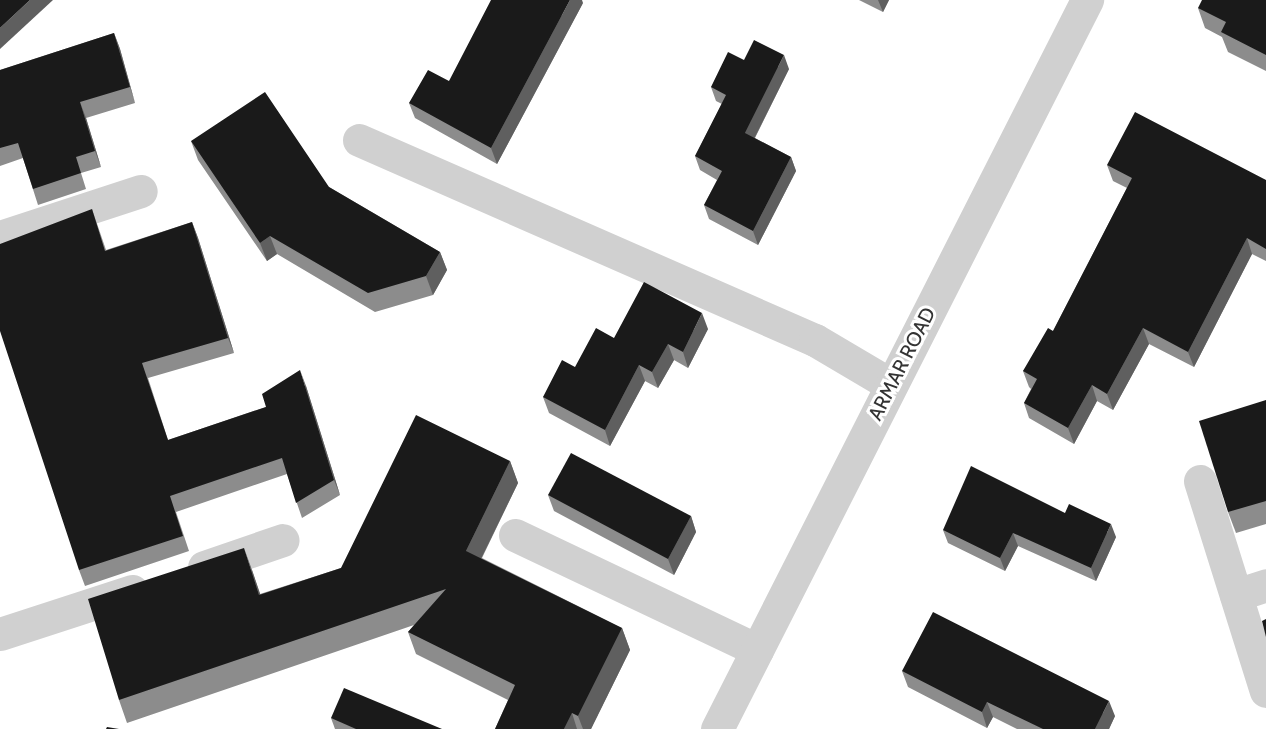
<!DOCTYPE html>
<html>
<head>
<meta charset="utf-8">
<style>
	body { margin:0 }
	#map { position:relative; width:1266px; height:729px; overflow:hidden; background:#fff; font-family:Cabin,sans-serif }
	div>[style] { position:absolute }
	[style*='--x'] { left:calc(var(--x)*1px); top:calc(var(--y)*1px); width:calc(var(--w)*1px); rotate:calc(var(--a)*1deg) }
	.minor>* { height:33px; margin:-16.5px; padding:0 16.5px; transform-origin:16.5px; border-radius:16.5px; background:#d0d0d0 }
	.wall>* { inset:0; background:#8c8c8c }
	.shaded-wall>* { inset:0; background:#5f5f5f }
	.building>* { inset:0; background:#1a1a1a }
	span { translate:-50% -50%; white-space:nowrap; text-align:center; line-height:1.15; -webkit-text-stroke:6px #fff; paint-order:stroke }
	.street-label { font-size:20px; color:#333 }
</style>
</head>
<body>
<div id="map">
	<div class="minor">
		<i style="--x:359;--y:140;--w:498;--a:23.7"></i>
		<i style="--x:815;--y:340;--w:88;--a:30.6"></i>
		<i style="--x:0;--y:237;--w:148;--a:-18.1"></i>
		<i style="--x:1200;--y:481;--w:220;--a:72.6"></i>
		<i style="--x:515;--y:535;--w:268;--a:25.4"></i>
		<i style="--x:204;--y:567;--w:83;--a:-18.9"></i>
		<i style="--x:1236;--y:595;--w:32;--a:-18"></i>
		<i style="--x:0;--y:634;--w:139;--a:-18"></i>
		<i style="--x:717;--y:729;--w:818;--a:-63.09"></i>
	</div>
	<div class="wall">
		<i style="clip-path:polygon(859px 0,889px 0,883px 12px)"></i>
		<i style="clip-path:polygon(1266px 0,1266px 71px,1228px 52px,1222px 37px,1205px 28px,1198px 8px)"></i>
		<i style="clip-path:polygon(583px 3px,497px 164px,415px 118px,409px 103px,449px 81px)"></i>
		<i style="clip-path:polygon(114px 33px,120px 49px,135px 103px,86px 118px,101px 167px,81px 173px,86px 189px,38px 205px,23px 158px,0 166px,0 70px)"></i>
		<i style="clip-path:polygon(744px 60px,789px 69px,755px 138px,791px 157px,796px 171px,758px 245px,709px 219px,704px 205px,717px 180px,700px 170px,695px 156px,722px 104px,716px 101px,711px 87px)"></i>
		<i style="clip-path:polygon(191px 141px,329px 187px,440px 252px,447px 270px,433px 295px,375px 312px,277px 254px,267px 261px,198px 160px)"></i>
		<i style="clip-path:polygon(1107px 165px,1266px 180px,1266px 261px,1252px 254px,1194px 367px,1149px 344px,1113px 410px,1097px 401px,1074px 444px,1029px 418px,1024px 403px,1031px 389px,1029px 387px,1023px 371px,1053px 331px,1127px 188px,1113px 181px)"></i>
		<i style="clip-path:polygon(92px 209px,106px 250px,192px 222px,198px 238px,234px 353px,148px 378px,168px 440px,266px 407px,306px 386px,340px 495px,302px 518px,287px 474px,176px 512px,189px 551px,85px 586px,79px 570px)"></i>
		<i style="clip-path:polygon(708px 329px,688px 368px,674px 360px,658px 388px,645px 381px,610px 446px,549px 413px,543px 397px,614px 338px)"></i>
		<i style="clip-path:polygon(1266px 400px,1266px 524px,1236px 533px,1228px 512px)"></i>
		<i style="clip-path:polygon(510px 461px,518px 483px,482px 558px,622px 628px,630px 650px,591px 729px,495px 729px,508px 700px,416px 654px,408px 632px,414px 625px,127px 723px,119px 700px,252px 570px,260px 594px,341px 568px)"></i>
		<i style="clip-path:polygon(548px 495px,691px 516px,696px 532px,674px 575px,554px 511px)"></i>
		<i style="clip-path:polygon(1065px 513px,1116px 537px,1096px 581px,1018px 546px,1005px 571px,948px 543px,943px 530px)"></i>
		<i style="clip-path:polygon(902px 671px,1115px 716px,1109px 729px,1017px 729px,993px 717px,987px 728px,908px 687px)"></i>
		<i style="clip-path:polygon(331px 718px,442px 729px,335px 729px)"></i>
	</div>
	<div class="shaded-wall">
		<i style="clip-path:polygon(30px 0,53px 0,0 49px,0 28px)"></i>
		<i style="clip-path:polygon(570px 0,582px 0,583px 3px,497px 164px,491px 148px)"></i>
		<i style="clip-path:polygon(878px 0,889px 0,883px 12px)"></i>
		<i style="clip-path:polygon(114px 33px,120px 49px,135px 103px,130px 87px)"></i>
		<i style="clip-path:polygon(784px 55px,789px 69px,750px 147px,745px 133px)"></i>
		<i style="clip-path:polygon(80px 102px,86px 118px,101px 167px,95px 151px)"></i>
		<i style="clip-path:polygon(791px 157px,796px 171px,758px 245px,753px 231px)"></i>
		<i style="clip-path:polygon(192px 222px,198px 238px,234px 353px,228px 338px)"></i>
		<i style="clip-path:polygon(270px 236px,277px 254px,267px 261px,260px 243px)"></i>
		<i style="clip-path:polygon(1247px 238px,1252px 254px,1194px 367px,1188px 352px)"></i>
		<i style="clip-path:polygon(440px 252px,447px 270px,433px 295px,426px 276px)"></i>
		<i style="clip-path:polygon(702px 313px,708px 329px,688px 368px,683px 352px)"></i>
		<i style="clip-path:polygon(1143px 328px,1149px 344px,1113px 410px,1107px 394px)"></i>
		<i style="clip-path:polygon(668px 344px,674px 360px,658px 388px,652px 372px)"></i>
		<i style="clip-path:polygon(639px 365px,645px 381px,610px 446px,605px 430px)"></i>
		<i style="clip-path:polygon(300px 370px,306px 386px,340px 495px,334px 480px)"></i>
		<i style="clip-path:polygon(1092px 385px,1097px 401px,1074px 444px,1068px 428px)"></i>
		<i style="clip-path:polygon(510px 461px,518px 483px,474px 573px,466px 551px)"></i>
		<i style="clip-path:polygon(691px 516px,696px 532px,674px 575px,668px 559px)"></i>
		<i style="clip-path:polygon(1111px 524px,1116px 537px,1096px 581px,1091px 568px)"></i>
		<i style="clip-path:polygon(1013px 533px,1018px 546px,1005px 571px,1000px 558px)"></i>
		<i style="clip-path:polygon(244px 548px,252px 570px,268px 617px,259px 595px)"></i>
		<i style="clip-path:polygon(622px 628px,630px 650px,591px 729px,583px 729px,578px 716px)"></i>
		<i style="clip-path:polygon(1109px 701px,1115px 716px,1109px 729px,1095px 729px)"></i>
		<i style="clip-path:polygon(987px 702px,993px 717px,987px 728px,982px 712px)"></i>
		<i style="clip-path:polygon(572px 713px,577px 729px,564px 729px)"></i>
	</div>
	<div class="building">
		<i style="clip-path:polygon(0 0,30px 0,0 28px)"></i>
		<i style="clip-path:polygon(491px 0,570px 0,491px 148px,409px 103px,428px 70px,449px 81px)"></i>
		<i style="clip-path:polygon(1202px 0,1266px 0,1266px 55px,1221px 32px,1226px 22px,1198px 8px)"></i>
		<i style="clip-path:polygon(114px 33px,130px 87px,80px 102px,95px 151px,76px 157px,81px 173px,33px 189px,18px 143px,0 148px,0 70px)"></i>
		<i style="clip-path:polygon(754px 40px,784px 55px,745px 133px,791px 157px,753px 231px,704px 205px,722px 171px,695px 156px,726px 95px,711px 87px,728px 52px,744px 60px)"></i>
		<i style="clip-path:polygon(265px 92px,329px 187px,440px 252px,426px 276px,368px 293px,270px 236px,260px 243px,191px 141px)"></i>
		<i style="clip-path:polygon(1135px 112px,1266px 180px,1266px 249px,1247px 238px,1188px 352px,1143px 328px,1107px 394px,1092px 385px,1068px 428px,1024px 403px,1037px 379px,1023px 371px,1048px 328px,1053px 331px,1132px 178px,1107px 165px)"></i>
		<i style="clip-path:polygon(92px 209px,105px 251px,192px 222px,228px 338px,142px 363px,168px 440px,266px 407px,262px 394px,300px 370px,334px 480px,296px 503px,282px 458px,170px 496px,183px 536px,79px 570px,0 331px,0 244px)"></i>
		<i style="clip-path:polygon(644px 282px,702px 313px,683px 352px,668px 344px,652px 372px,639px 365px,605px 430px,543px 397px,562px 360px,575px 367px,596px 328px,614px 338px)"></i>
		<i style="clip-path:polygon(1266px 400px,1266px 501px,1228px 512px,1199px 421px)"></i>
		<i style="clip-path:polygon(416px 415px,510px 461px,466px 551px,622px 628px,578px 716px,572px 713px,564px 729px,495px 729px,515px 685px,408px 632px,446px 589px,119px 700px,88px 599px,244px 548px,259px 595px,341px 568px)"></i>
		<i style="clip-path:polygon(571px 453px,691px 516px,668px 559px,548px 495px)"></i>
		<i style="clip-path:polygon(971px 466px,1065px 513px,1069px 504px,1111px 524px,1091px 568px,1013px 533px,1000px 558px,943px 530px)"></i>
		<i style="clip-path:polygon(933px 612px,1109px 701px,1095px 729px,1043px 729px,987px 702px,982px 712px,902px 671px)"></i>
		<i style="clip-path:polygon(1266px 619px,1266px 637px,1262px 621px)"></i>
		<i style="clip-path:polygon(344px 688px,442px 729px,356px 729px,331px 718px)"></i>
		<i style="clip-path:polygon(107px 727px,119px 729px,106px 729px)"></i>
	</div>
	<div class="street-label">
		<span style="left:902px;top:364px;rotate:-63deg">ARMAR ROAD</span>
	</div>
</div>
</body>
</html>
